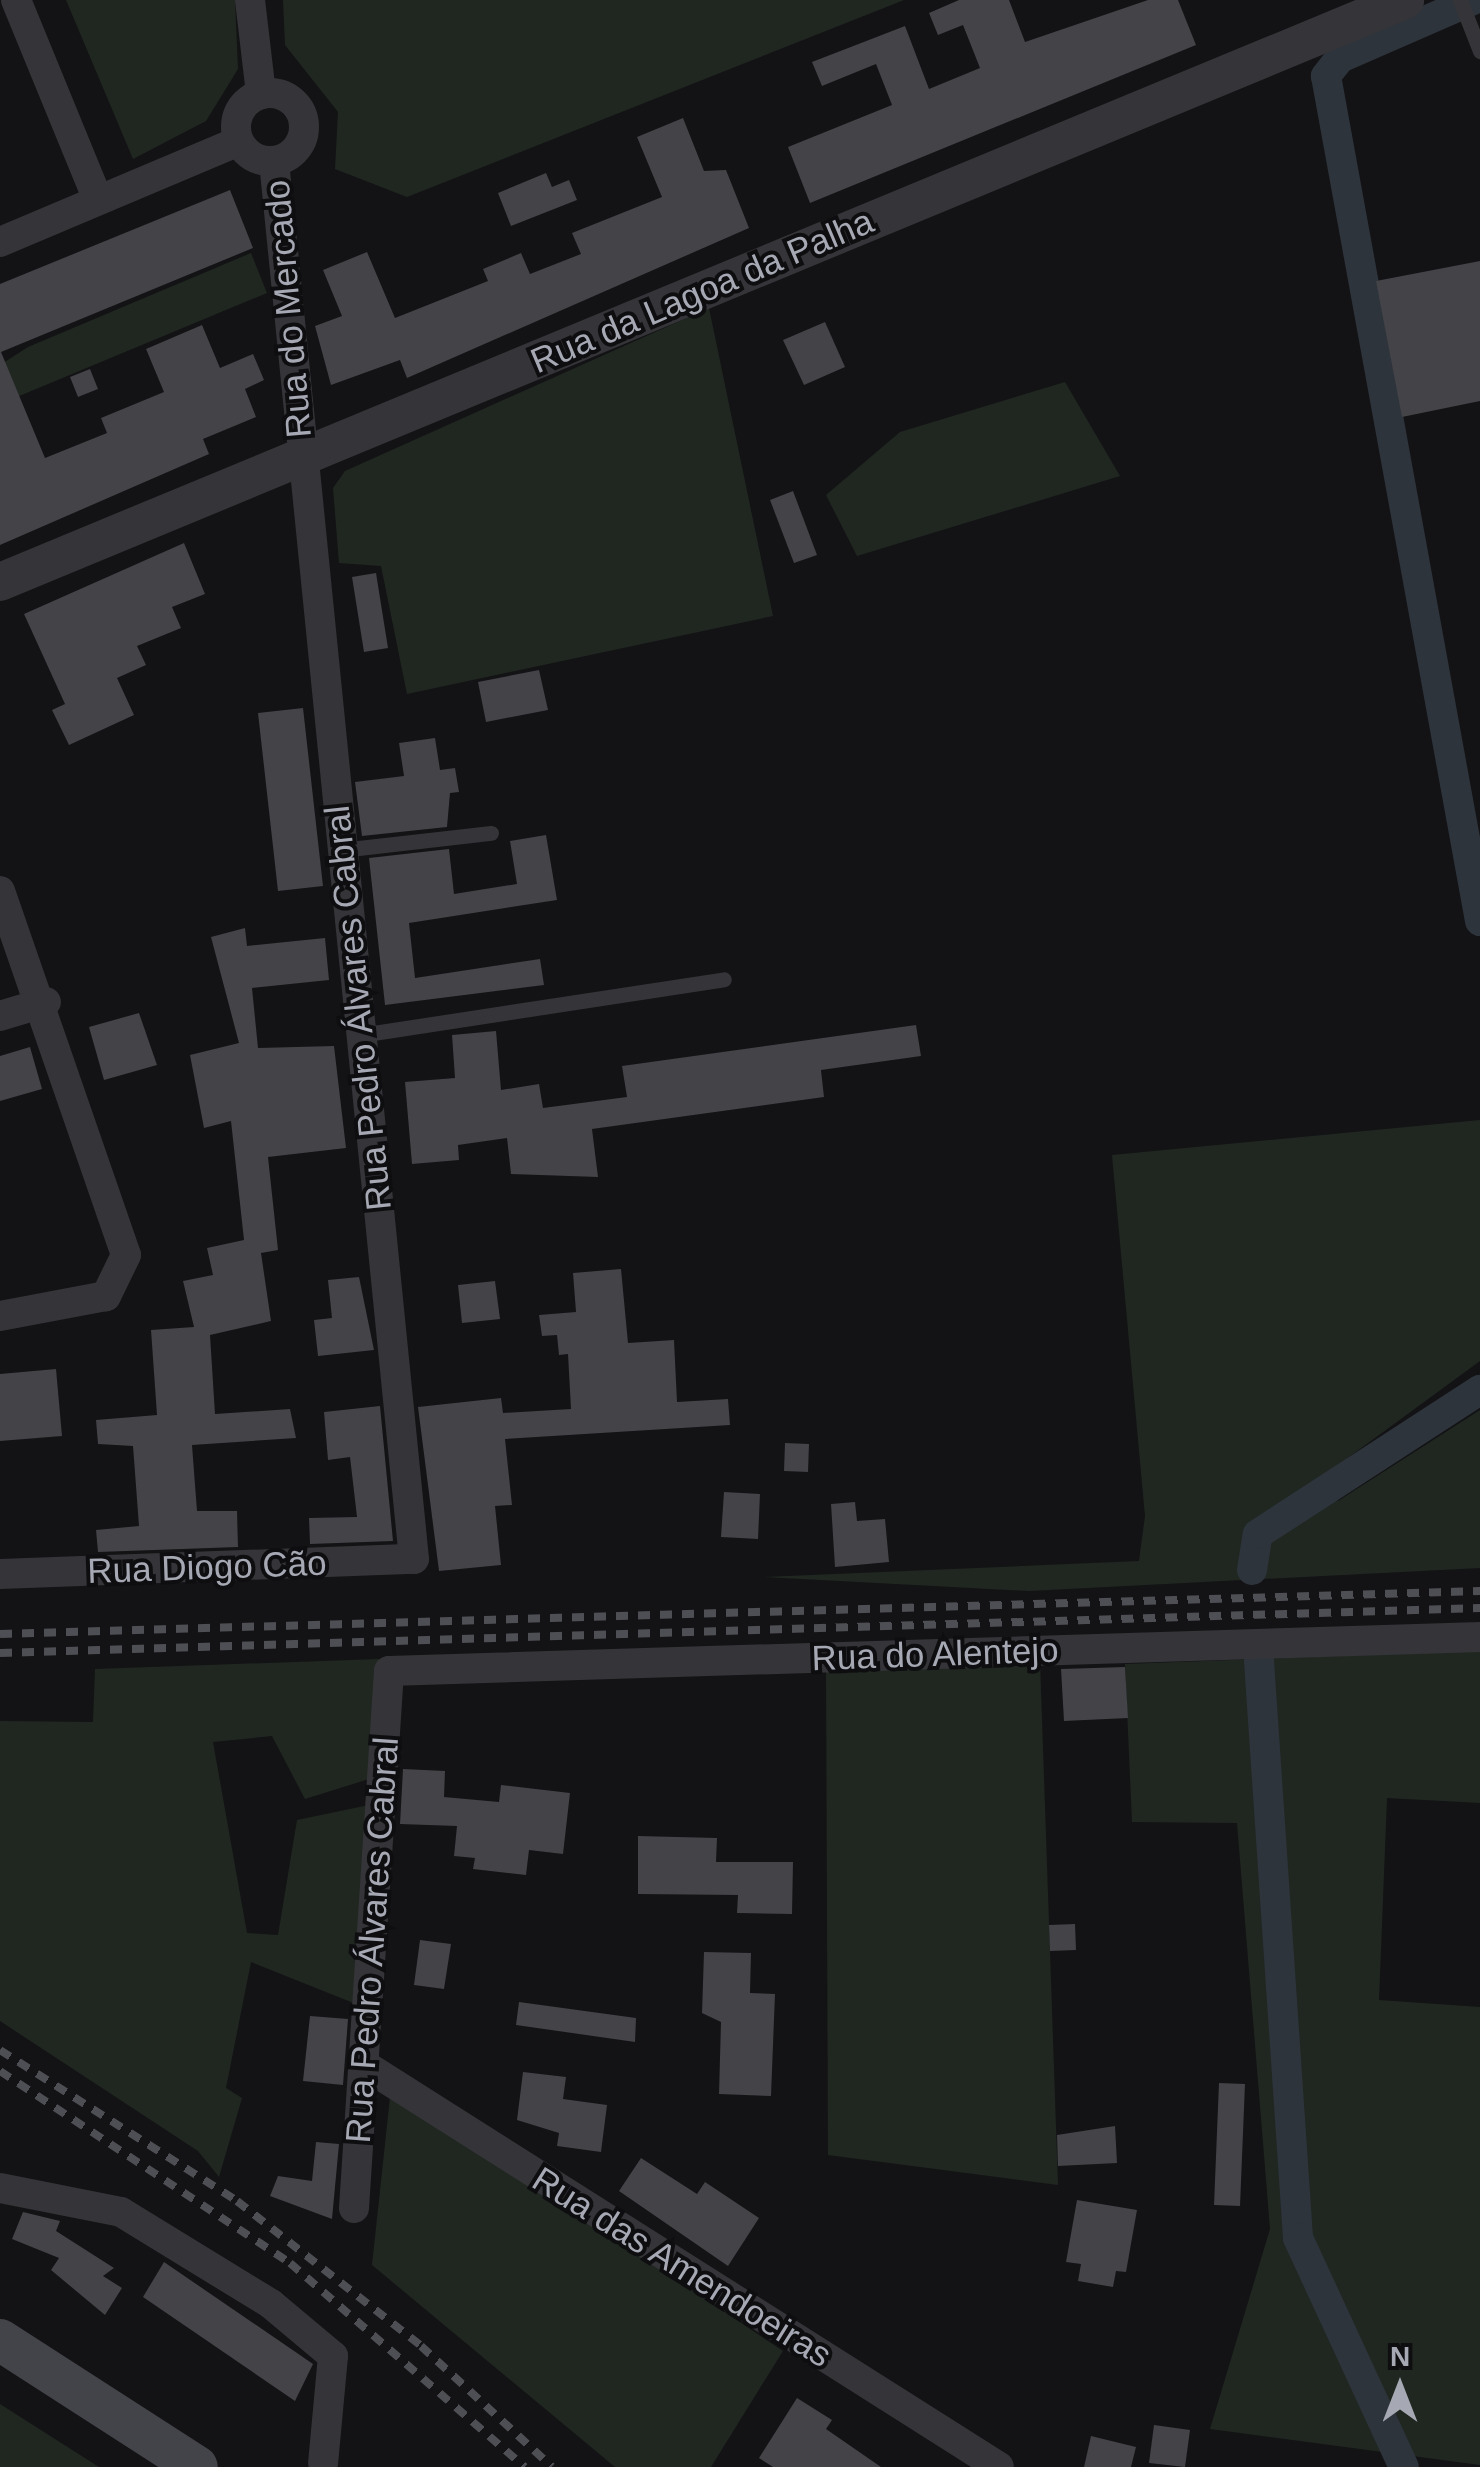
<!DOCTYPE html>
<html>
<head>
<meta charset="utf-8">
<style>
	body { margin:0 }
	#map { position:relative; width:1480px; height:2467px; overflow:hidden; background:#131315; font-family:Arial,sans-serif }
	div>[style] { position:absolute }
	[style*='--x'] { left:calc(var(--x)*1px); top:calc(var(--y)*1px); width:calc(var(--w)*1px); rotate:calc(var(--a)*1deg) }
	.green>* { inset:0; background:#202721 }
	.canal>* { height:30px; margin:-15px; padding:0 15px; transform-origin:15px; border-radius:15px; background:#2e343c }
	.building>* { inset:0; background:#434348 }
	.service>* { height:15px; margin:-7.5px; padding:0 7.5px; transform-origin:7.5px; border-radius:7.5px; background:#353539 }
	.minor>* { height:30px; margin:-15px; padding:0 15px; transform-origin:15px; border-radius:15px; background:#353539 }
	.minor>.ring { margin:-15px; padding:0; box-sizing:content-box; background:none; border:30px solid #353539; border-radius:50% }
	.tertiary>* { height:38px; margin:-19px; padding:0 19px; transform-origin:19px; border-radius:19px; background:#353539 }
	.secondary>* { height:42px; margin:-21px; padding:0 21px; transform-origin:21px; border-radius:21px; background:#434449 }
	.rail>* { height:8px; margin-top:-4px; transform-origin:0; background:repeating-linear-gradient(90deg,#4e4f54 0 12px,transparent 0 22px) }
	span { translate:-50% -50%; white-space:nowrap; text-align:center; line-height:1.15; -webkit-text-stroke:8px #0e0e10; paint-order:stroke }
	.street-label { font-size:35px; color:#a6a9b4 }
	.north { position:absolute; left:1350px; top:2337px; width:100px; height:100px; -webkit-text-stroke:8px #0e0e10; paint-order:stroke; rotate:0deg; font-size:28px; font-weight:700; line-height:40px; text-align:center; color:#a6a9b4 }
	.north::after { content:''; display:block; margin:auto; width:35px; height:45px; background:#a6a9b4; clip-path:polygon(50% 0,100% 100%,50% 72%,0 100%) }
</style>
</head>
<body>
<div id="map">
	<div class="green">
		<i style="clip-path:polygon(66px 0,235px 0,238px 69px,206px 121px,133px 159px)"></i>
		<i style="clip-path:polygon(283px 0,904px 0,407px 197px,335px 169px,338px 112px,285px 45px)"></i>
		<i style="clip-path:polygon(251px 253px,267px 293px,0 404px,0 365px,28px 347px)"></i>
		<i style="clip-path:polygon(709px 308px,773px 616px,407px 694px,381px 566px,339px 563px,333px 488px,345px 471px)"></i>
		<i style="clip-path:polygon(1065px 382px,1120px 476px,857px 556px,826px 495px,900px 432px)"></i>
		<i style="clip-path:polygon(1480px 1120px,1480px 1361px,1319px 1479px,1338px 1501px,1480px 1410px,1480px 1568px,1029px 1591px,764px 1577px,1139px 1561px,1145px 1516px,1112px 1155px)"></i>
		<i style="clip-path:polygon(1480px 1651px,1480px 1803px,1387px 1798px,1379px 2000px,1480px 2007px,1480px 2465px,1210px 2429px,1270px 2229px,1237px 1823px,1132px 1822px,1125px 1664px)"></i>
		<i style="clip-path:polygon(379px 1659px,369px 1779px,305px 1799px,272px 1736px,213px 1742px,247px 1933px,278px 1935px,297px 1820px,369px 1805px,356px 2004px,251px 1962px,226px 2088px,242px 2098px,219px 2177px,198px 2151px,0 2021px,0 1721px,93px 1722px,95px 1669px)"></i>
		<i style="clip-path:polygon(1040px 1661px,1058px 2185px,828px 2155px,826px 1663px)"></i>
		<i style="clip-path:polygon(391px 2088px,783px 2351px,711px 2467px,615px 2467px,372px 2265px)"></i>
		<i style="clip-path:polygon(0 2404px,99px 2467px,0 2467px)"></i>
	</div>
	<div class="canal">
		<i style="--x:1473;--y:0;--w:145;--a:156.4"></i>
		<i style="--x:1340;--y:58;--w:23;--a:128"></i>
		<i style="--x:1326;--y:76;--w:859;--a:79.67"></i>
		<i style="--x:1252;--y:1570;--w:36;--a:-81"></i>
		<i style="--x:1258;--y:1534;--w:265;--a:-33"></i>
		<i style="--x:1259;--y:1661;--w:578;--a:86.13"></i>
		<i style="--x:1298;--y:2238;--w:252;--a:65.2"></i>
	</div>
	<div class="building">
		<i style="clip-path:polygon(959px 0,1009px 0,1025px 42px,1148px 0,1178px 0,1196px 45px,810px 203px,788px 147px,892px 105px,876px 64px,822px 86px,812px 62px,905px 26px,929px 89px,980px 68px,963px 25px,938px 35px,929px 13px)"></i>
		<i style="clip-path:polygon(683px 118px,704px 171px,726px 170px,749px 228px,407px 378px,400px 360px,331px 385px,315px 326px,342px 316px,323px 270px,367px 252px,395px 318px,488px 281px,483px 269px,521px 253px,530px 274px,581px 254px,572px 233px,662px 197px,637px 137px)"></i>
		<i style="clip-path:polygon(546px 173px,552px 187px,569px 180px,577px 200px,511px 226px,498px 193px)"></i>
		<i style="clip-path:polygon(230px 190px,253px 248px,1px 352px,45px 458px,107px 433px,101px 418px,164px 392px,146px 349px,202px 325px,220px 368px,253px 354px,264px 380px,245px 389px,256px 417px,203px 439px,209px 454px,0 545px,0 284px)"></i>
		<i style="clip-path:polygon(1480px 261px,1480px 401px,1402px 417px,1376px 281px)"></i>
		<i style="clip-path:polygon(825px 322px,845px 367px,804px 385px,783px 340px)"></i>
		<i style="clip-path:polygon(90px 369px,98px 389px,78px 397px,70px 377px)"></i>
		<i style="clip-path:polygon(793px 491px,817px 555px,794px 563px,770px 500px)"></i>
		<i style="clip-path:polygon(184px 543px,205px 594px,172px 607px,181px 628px,137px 646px,146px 665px,117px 678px,134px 715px,69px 745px,52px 710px,65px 704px,24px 614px)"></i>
		<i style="clip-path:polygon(376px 573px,388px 648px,364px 652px,352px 577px)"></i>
		<i style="clip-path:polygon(539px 670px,548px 710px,486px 722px,478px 682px)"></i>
		<i style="clip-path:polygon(303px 708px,323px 886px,278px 891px,258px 713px)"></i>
		<i style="clip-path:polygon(435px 738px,440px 770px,455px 768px,459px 792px,450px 793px,447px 827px,362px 836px,355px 782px,404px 776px,399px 743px)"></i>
		<i style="clip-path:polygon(546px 835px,557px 900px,409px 923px,415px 978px,540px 959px,544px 985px,385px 1005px,369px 858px,449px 849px,454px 894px,517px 884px,510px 841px)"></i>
		<i style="clip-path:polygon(245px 928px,247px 946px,325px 938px,329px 980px,252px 988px,258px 1048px,334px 1046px,346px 1148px,268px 1157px,278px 1250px,261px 1253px,271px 1321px,210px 1335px,215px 1414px,290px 1409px,296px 1438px,192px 1445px,197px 1511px,237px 1511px,238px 1547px,98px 1552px,96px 1530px,139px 1526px,133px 1446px,98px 1444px,96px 1420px,157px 1415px,151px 1330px,194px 1327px,183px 1281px,213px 1275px,207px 1248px,244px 1240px,231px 1121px,204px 1128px,190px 1055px,239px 1043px,211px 937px)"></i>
		<i style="clip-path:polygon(139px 1013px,157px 1065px,104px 1080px,89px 1027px)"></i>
		<i style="clip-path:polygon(916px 1025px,921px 1056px,821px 1070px,824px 1097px,592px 1129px,598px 1177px,511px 1174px,507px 1138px,458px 1145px,459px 1160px,412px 1164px,405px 1082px,455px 1078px,452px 1035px,496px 1031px,501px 1090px,539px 1084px,543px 1108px,627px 1097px,622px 1066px)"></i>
		<i style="clip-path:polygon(30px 1047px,42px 1089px,0 1101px,0 1056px)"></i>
		<i style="clip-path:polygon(621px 1269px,628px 1343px,674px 1340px,677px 1402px,728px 1399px,730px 1425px,505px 1439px,512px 1505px,495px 1506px,501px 1565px,439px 1571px,418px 1407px,501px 1398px,503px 1413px,571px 1409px,568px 1354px,559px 1355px,557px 1335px,542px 1336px,539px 1315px,576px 1312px,573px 1273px)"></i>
		<i style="clip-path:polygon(359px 1277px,374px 1350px,318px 1356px,314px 1320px,332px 1318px,328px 1280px)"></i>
		<i style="clip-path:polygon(495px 1281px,500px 1319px,462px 1323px,458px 1285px)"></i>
		<i style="clip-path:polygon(56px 1369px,62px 1436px,0 1441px,0 1374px)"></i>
		<i style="clip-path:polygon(380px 1406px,393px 1541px,310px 1544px,309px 1518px,357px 1517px,350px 1457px,328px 1460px,324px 1412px)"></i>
		<i style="clip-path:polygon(785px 1443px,809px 1444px,808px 1472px,784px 1471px)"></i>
		<i style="clip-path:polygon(724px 1492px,760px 1494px,758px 1539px,721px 1537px)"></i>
		<i style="clip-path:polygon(855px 1502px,857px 1521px,885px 1519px,889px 1562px,835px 1567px,831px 1504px)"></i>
		<i style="clip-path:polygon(1125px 1667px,1128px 1718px,1064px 1721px,1061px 1669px)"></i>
		<i style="clip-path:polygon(403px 1769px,445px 1771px,444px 1797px,499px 1802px,501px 1785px,570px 1793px,563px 1854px,529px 1850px,526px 1875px,473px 1869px,475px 1858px,454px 1856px,457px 1826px,400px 1824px)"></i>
		<i style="clip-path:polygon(638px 1836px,717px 1838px,716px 1862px,793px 1862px,792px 1914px,737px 1913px,738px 1895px,638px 1894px)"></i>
		<i style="clip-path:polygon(1075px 1924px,1076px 1950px,1050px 1951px,1049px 1925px)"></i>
		<i style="clip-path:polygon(420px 1940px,451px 1944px,444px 1989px,414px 1985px)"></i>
		<i style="clip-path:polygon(704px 1952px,751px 1953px,750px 1993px,775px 1994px,771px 2096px,719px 2094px,721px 2022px,702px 2013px)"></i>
		<i style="clip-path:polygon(519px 2002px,636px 2018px,635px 2042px,516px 2025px)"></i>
		<i style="clip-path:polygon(310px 2016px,348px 2019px,343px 2085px,303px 2081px)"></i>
		<i style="clip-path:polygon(523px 2072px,566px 2077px,563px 2099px,607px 2105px,601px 2152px,557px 2146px,559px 2133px,517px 2120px)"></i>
		<i style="clip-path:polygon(1219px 2083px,1245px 2084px,1240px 2206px,1214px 2205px)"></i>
		<i style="clip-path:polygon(1115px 2126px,1117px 2163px,1058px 2166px,1057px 2135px)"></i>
		<i style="clip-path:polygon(316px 2142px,339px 2144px,332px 2219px,270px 2196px,278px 2176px,312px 2181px)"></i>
		<i style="clip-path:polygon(641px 2158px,697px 2194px,705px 2182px,759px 2218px,728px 2266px,619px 2191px)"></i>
		<i style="clip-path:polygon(1077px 2200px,1137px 2210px,1126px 2272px,1116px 2271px,1113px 2287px,1078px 2281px,1081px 2264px,1066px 2262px)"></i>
		<i style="clip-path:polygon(23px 2212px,60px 2221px,56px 2231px,114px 2268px,103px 2276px,122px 2288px,105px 2315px,51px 2270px,59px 2258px,12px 2239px)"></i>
		<i style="clip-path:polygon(164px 2262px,313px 2364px,295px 2401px,143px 2297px)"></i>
		<i style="clip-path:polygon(797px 2398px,832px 2420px,826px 2429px,881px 2467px,773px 2467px,759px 2458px)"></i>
		<i style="clip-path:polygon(1154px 2425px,1190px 2430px,1185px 2467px,1149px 2463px)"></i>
		<i style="clip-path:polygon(1091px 2436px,1136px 2447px,1131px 2467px,1084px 2467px)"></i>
	</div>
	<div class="service">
		<i style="--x:1460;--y:0;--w:55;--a:68.6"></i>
		<i style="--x:341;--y:850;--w:151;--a:-6.5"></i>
		<i style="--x:360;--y:1035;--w:368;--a:-8.7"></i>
	</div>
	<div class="minor">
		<i style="--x:16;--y:0;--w:216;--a:67.7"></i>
		<i style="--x:250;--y:0;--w:95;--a:83.3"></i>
		<i class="ring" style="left:236px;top:93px;width:38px;height:38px"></i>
		<i style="--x:0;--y:242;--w:259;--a:-22.9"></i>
		<i style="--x:0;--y:891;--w:385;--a:70.9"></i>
		<i style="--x:126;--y:1255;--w:46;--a:116"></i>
		<i style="--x:106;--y:1296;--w:108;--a:169.3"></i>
		<i style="--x:0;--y:1016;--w:48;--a:-16.9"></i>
		<i style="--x:0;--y:1574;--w:414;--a:-2.1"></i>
		<i style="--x:414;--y:1559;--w:1405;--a:-95.72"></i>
		<i style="--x:366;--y:2066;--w:749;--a:32.35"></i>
		<i style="--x:0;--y:2188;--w:123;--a:11.2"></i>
		<i style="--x:121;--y:2212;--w:176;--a:31.5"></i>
		<i style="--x:271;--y:2304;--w:81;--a:40"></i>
		<i style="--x:333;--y:2356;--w:107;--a:95.3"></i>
		<i style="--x:354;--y:2208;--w:538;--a:-86.27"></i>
		<i style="--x:389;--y:1671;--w:1092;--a:-1.78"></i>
	</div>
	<div class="tertiary">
		<i style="--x:0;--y:582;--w:1521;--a:-22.5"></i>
	</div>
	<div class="secondary">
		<i style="--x:0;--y:2340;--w:234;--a:32.8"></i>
	</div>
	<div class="rail">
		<i style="--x:0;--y:1634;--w:1481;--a:-1.66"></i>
		<i style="--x:0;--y:1653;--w:1481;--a:-1.74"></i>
		<i style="--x:0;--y:2050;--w:281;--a:32.5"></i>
		<i style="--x:237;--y:2201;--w:234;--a:38.2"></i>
		<i style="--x:421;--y:2346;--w:178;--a:42.7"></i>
		<i style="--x:0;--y:2071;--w:348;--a:33.5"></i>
		<i style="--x:290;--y:2263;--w:311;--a:41"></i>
	</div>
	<div class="street-label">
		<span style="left:702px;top:291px;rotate:-23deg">Rua da Lagoa da Palha</span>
		<span style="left:288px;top:309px;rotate:-95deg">Rua do Mercado</span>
		<span style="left:358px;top:1008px;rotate:-96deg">Rua Pedro Álvares Cabral</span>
		<span style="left:207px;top:1567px;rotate:-2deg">Rua Diogo Cão</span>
		<span style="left:935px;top:1654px;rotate:-2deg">Rua do Alentejo</span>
		<span style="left:372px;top:1940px;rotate:-86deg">Rua Pedro Álvares Cabral</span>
		<span style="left:682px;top:2267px;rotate:32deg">Rua das Amendoeiras</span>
	</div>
	<div class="north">N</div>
</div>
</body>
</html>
